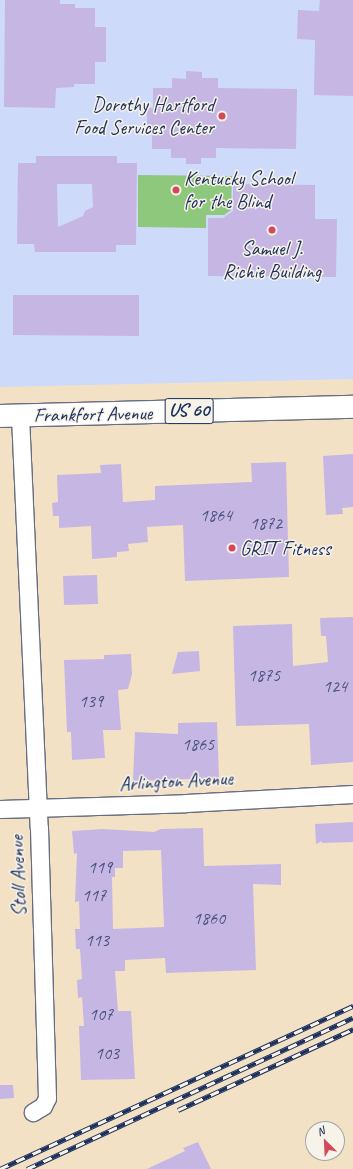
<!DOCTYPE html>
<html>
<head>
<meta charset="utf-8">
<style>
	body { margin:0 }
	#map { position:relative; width:353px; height:1169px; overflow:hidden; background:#f3e1c6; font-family:Caveat,sans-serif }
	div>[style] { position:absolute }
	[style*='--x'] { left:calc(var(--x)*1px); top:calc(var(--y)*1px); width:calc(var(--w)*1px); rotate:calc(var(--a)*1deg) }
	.built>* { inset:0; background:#cedafa }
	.green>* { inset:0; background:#8ec87c }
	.building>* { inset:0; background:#c6b6e3 }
	.roads { filter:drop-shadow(1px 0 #676d82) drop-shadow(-1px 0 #676d82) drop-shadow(0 1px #676d82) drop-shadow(0 -1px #676d82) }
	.street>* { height:17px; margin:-8.5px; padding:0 8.5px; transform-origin:8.5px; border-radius:8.5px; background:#fff }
	.primary>* { height:22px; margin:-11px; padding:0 11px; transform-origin:11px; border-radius:11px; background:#fff }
	.rail>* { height:4.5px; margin-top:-2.25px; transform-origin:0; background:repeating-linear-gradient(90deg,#f7f3e8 0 9px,#1b2f5e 0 18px); box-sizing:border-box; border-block:1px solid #1b2f5e }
	.dots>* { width:11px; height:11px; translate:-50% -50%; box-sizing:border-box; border:2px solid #f7f3e8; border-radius:50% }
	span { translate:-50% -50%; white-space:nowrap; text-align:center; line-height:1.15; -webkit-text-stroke:3px #f7f3e8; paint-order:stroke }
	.number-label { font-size:18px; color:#46517f }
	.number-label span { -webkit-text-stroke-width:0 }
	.shield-label span { padding:1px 3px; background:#f7f3e8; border:1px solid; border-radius:3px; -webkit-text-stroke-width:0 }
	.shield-label { font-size:19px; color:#1b2f5e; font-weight:700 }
	.poi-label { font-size:20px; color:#1b2f5e }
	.right { translate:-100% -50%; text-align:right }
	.left { translate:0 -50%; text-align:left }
	.street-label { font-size:20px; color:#1b2f5e }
	.north { position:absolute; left:305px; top:1121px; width:40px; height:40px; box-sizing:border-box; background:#f7f3e8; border:1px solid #9fa5b1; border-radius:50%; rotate:336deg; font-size:11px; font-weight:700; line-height:16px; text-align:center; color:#1b2f5e }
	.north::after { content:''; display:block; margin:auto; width:14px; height:18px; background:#d1495b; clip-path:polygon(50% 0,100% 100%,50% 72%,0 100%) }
</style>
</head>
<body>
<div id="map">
	<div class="built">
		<i style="clip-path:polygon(0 0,353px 0,353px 379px,0 387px)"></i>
	</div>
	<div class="green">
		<i style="clip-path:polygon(138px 175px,232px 176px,231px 210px,224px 215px,206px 215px,206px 228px,138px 227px)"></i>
	</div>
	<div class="building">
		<i style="clip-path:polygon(5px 0,60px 0,60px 4px,75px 4px,75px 8px,95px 8px,95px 27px,106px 27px,106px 62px,95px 62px,95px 84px,74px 84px,74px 87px,56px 88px,55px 108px,4px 107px)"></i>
		<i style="clip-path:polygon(320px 0,353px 0,353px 96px,314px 95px,315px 40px,297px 39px,298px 10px,319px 11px)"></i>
		<i style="clip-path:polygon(186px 71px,202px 72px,202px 78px,218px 78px,218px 88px,297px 89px,296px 149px,216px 148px,216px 158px,201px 158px,201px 164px,186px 164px,186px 158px,171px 158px,171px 149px,152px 149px,152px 128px,147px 128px,147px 108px,153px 108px,153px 88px,172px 88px,172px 78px,186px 79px)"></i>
		<i style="clip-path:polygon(evenodd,36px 156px,117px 156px,117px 163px,137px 163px,136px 245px,116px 245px,116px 252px,35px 252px,34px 244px,17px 244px,18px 163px,36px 163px,36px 156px,57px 184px,92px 184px,93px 207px,85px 211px,83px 216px,58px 227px,57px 184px)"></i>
		<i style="clip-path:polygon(233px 184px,315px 185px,315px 219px,337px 219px,336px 277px,208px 276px,208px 218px,223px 218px,233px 211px)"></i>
		<i style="clip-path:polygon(13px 295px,139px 295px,139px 336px,13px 335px)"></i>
		<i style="clip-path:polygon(353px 454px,353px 507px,342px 508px,343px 514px,326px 515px,323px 456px)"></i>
		<i style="clip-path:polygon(286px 462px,289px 577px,185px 581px,183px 525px,147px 527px,148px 542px,128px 544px,129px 551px,117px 552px,117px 557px,92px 559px,91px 526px,59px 528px,59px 516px,53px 516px,52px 503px,58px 502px,57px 475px,101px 473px,100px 465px,121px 464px,123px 502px,155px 500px,155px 486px,252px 482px,251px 463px)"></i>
		<i style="clip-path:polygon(97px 575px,98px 604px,64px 605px,63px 576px)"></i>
		<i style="clip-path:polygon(353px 617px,353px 762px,311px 765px,309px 724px,236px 726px,233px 626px,292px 624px,293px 666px,328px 662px,326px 636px,321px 636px,320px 618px)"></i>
		<i style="clip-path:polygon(199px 651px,200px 671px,172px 674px,178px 652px)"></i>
		<i style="clip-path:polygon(131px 654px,132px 674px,128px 689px,118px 690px,121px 730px,103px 730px,105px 758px,72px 760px,71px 732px,67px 732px,64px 660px,104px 659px,104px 655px)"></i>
		<i style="clip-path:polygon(217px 722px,219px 778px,133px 781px,135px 732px,178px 734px,178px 723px)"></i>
		<i style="clip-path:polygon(353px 822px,353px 842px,322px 843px,322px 841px,316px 844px,315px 824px)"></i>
		<i style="clip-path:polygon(evenodd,203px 828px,204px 866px,281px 864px,281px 885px,253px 884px,256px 970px,166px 973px,165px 958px,125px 960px,125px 971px,115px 971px,118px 1011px,131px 1011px,135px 1079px,81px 1080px,79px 1026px,84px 1026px,82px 997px,78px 998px,77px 980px,82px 979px,80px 949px,76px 949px,75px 929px,80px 929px,79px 901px,75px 902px,77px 853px,74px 854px,72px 831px,103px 829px,154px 832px,161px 829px,203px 828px,161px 850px,164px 927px,113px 929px,112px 877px,115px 877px,115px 868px,123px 868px,123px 851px,161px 850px)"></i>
		<i style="clip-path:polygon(0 1085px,13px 1085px,14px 1098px,0 1099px)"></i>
		<i style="clip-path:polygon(198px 1142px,211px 1169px,147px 1169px,185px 1151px,183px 1148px)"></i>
	</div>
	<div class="roads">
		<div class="street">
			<i style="--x:20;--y:416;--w:412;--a:87.4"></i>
			<i style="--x:39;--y:828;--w:270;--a:88.3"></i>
			<i style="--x:47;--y:1098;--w:9;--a:117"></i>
			<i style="--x:43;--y:1106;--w:12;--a:149"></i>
			<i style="--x:0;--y:809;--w:186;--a:-1.8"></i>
			<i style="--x:186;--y:803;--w:167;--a:-3.1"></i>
		</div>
		<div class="primary">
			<i style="--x:0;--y:416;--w:353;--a:-1.5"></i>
		</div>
	</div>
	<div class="rail">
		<i style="--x:178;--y:1110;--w:193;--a:-24.8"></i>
		<i style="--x:0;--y:1169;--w:389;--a:-24.8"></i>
		<i style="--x:27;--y:1169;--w:359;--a:-24.9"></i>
	</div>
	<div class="dots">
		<i style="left:222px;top:116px;background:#d1495b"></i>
		<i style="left:176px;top:190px;background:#d1495b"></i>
		<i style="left:272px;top:230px;background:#d1495b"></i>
		<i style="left:232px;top:548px;background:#d1495b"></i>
	</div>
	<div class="number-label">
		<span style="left:216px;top:515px">1864</span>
		<span style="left:266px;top:523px">1872</span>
		<span style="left:264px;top:675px">1875</span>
		<span style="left:335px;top:686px">124</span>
		<span style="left:91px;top:701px">139</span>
		<span style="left:198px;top:744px">1865</span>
		<span style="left:100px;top:867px">119</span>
		<span style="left:94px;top:895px">117</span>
		<span style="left:209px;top:918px">1860</span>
		<span style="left:97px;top:940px">113</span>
		<span style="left:101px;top:1014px">107</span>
		<span style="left:107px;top:1053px">103</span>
	</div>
	<div class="shield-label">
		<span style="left:189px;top:411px">US 60</span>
	</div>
	<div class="poi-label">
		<span class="right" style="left:214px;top:116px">Dorothy Hartford<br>Food Services Center</span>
		<span class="left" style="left:184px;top:190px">Kentucky School<br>for the Blind</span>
		<span style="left:272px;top:260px">Samuel J.<br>Richie Building</span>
		<span class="left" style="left:240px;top:548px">GRIT Fitness</span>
	</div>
	<div class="street-label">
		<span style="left:93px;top:414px;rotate:-1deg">Frankfort Avenue</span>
		<span style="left:176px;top:781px;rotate:-3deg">Arlington Avenue</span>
		<span style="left:18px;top:876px;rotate:-92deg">Stoll Avenue</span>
	</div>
	<div class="north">N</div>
</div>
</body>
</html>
